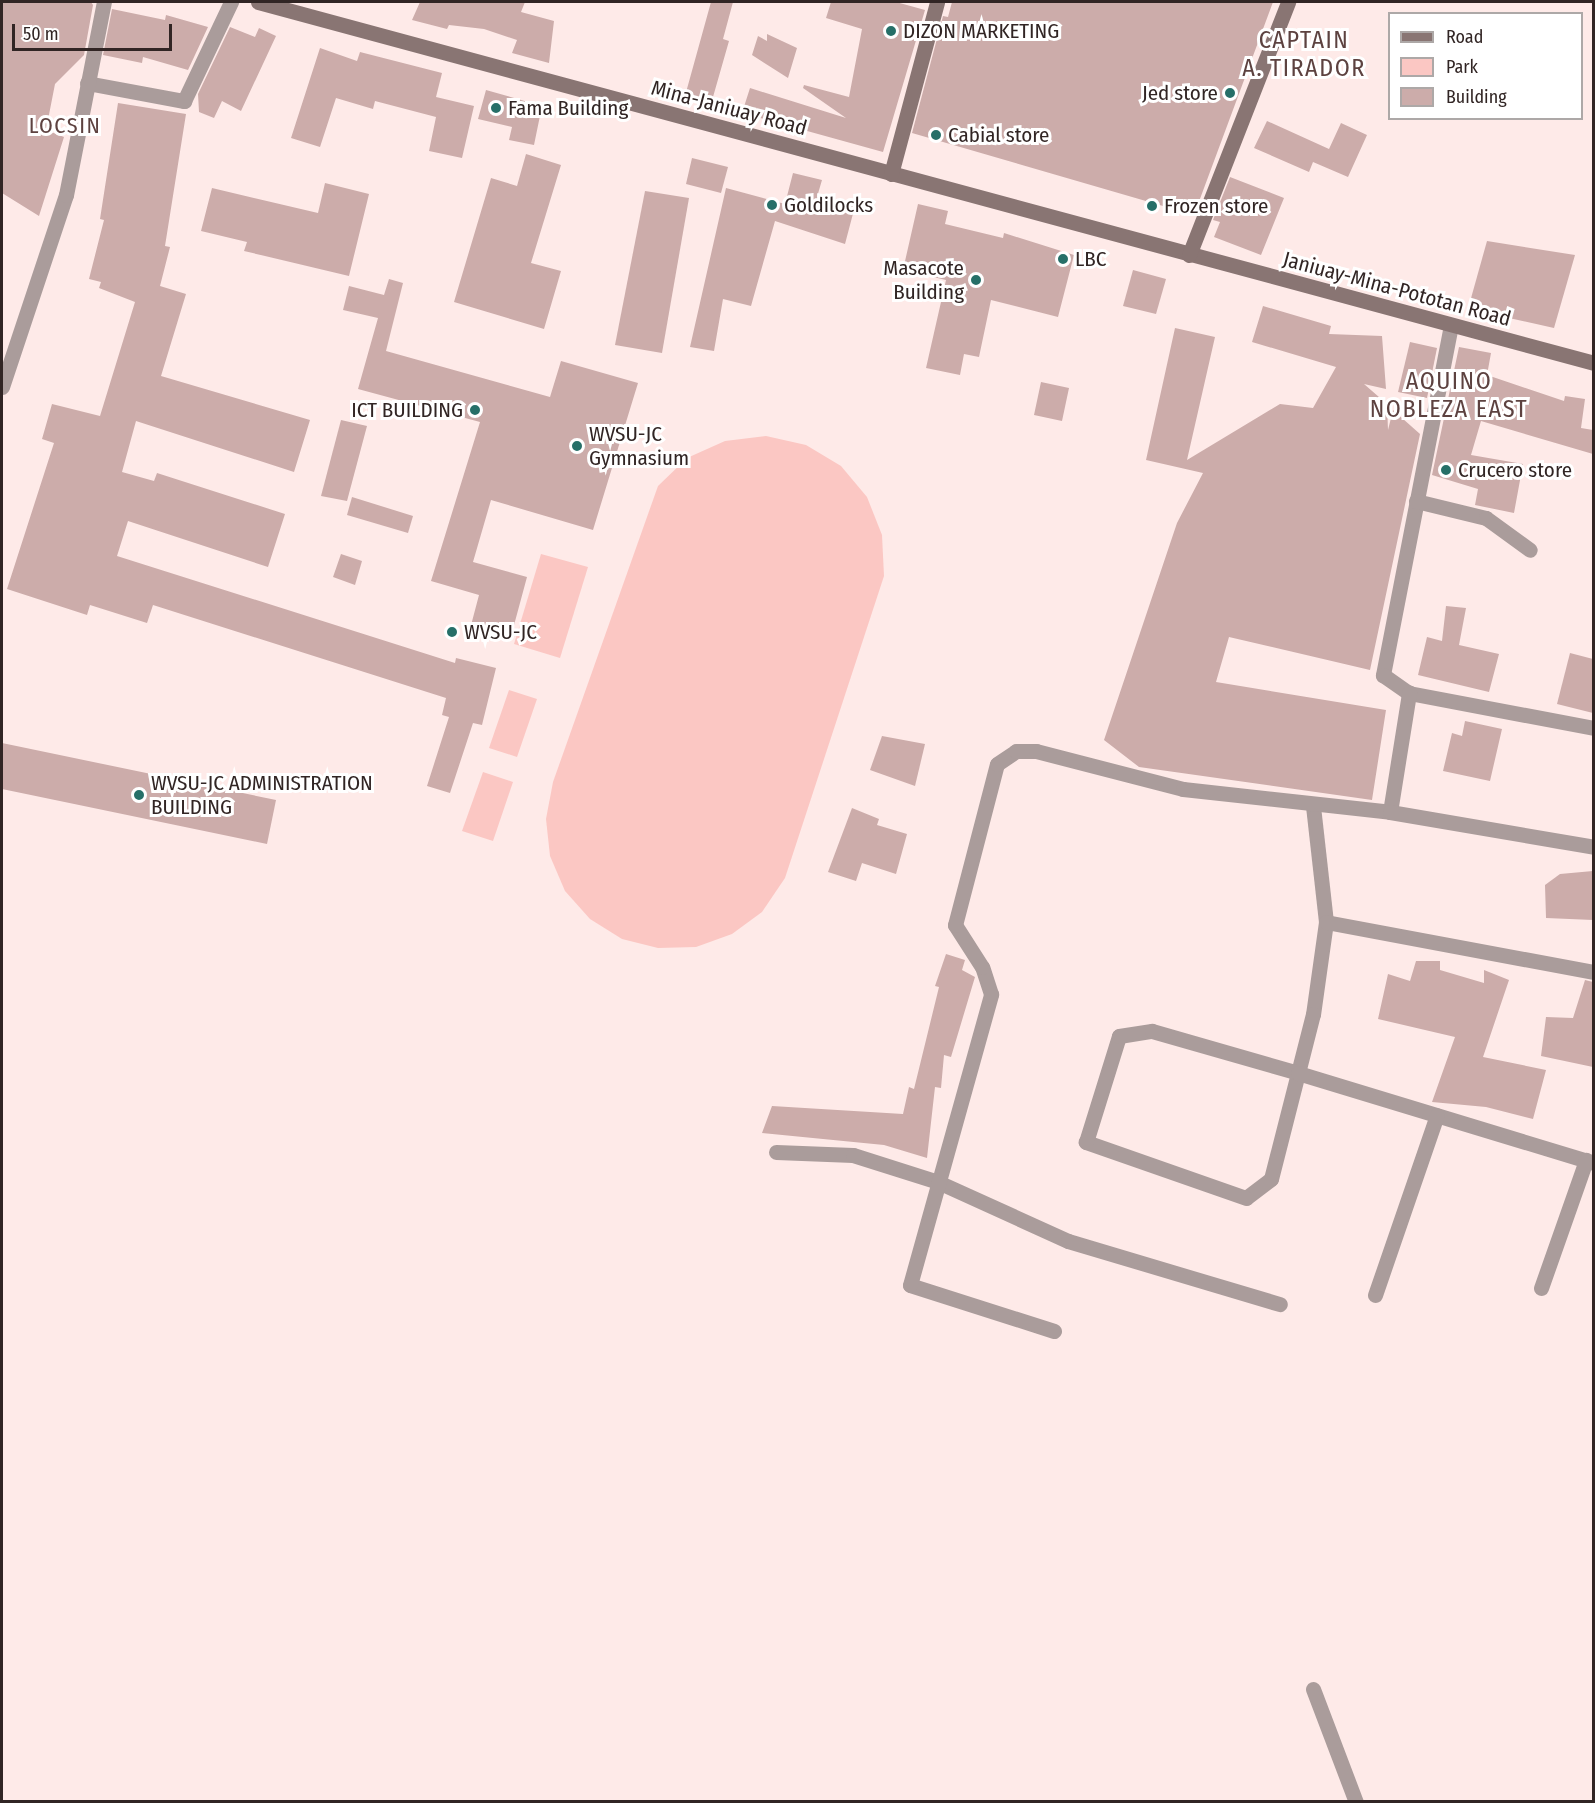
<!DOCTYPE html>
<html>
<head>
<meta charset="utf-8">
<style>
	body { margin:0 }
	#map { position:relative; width:1595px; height:1803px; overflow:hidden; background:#feeae8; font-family:"Fira Sans Condensed",sans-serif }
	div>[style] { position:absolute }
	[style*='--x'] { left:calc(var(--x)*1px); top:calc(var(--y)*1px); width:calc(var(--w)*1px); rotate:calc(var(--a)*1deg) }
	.green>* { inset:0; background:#fbc7c3 }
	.building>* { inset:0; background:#ccacaa }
	.street>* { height:15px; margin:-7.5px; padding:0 7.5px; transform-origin:7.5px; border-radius:7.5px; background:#aa9c9b }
	.secondary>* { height:15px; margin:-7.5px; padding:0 7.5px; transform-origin:7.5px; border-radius:7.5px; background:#897573 }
	.dots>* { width:16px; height:16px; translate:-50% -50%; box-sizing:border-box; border:3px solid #fff; border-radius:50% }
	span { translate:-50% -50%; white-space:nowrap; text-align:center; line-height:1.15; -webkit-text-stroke:6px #fff; paint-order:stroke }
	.poi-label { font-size:21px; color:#312524 }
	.left { translate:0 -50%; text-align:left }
	.right { translate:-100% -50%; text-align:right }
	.street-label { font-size:21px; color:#312524 }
	.neighbourhood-label { font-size:22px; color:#5d4240; letter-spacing:1.5px }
	.quarter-label { font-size:24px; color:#5d4240; letter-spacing:1.5px }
	.frame { position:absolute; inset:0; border:3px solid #312524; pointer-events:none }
	.legend { position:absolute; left:1388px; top:12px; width:195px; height:108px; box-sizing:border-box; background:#fff; border:2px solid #ada8a7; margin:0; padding:8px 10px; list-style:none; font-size:18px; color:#312524 }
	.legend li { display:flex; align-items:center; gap:12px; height:30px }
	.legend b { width:30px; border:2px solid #ada8a7 }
	.scale { position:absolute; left:12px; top:24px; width:160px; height:27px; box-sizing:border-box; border:3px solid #312524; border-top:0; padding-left:8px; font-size:18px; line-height:21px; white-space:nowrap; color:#312524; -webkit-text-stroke:4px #fff; paint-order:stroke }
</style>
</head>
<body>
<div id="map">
	<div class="green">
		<i style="clip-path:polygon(766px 436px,806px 445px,841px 466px,867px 497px,882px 535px,884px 576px,785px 878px,762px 912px,732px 934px,696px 947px,658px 948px,622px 939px,590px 919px,565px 891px,550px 856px,546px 819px,553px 782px,658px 486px,687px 458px,725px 441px)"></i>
		<i style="clip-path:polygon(541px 554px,588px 567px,560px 658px,514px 644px)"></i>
		<i style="clip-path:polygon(509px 690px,537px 699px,517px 757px,489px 748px)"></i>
		<i style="clip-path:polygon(483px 772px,513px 782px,493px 841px,462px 831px)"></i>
	</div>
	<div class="building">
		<i style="clip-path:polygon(2px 2px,91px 2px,93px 5px,84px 55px,55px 84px,46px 130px,64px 137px,39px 216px,2px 193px)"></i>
		<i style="clip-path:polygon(420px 2px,525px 2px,521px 12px,554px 21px,549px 63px,512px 53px,517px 40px,484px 29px,449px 25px,447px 29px,412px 20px)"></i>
		<i style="clip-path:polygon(711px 2px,733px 2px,723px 39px,729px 41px,711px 104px,685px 96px)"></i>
		<i style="clip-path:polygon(831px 2px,896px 2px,925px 10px,883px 152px,742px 113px,750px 88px,846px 118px,803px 88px,804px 85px,849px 97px,862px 29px,826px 18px)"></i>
		<i style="clip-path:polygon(952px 2px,1273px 2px,1194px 215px,912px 133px,943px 16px,948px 17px)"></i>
		<i style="clip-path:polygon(112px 9px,165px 20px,166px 15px,208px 27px,188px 70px,143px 57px,142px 63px,103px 55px)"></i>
		<i style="clip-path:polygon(230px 27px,255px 37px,259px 28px,276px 36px,241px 111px,222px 101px,214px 118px,199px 112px,198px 94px)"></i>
		<i style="clip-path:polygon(767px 34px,797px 48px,788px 78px,752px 55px,758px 36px,767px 41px)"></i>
		<i style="clip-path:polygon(320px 48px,357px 61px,360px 52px,442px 73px,436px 97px,474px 106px,462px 158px,429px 151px,436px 117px,375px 101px,373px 109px,336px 98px,320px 147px,291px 138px)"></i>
		<i style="clip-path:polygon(486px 90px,542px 106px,534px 145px,509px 140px,512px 127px,478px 119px)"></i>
		<i style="clip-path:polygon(118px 103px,186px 114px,165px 246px,170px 247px,160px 286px,186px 294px,161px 376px,310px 420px,294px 472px,136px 421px,122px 472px,154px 481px,157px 473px,285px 514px,268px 567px,128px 521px,117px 556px,455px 663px,456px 658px,496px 668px,482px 725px,473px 723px,450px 793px,427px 786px,449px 717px,442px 715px,446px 698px,153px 605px,147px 623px,90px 605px,87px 615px,7px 589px,54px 443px,42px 439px,52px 404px,100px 416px,135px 302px,99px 288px,101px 282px,89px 279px,104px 220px,100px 219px)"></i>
		<i style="clip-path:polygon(1267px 121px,1329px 149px,1341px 123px,1367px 135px,1348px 177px,1313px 162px,1309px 172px,1254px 148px)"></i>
		<i style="clip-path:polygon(526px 154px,561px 165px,531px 263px,561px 271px,544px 329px,454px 302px,491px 178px,517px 186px)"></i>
		<i style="clip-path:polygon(692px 158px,728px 167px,721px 193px,686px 184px)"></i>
		<i style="clip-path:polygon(793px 173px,822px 180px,817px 197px,855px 206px,845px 244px,775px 221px,751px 306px,723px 299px,714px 351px,690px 347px,726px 188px,785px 204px)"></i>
		<i style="clip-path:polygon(1230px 177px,1284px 198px,1261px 255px,1214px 237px,1220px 222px,1213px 220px)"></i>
		<i style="clip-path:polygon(325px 183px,369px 194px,349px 276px,244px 251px,247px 242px,201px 231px,212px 188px,318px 213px)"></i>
		<i style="clip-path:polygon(645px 191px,689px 198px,662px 353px,615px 345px)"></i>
		<i style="clip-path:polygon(918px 204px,948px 211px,945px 224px,1003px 238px,1004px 233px,1074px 255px,1058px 317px,991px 300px,979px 357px,964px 354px,960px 375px,926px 368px,946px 280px,903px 270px)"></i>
		<i style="clip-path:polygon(1487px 241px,1575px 255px,1554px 328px,1468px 309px)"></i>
		<i style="clip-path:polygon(1133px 270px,1166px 279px,1156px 314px,1123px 306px)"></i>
		<i style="clip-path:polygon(389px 279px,403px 283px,386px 351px,550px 397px,561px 361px,638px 383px,593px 530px,491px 500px,473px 562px,527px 577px,510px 640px,470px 629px,479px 595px,431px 581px,480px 422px,358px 389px,378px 318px,343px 310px,349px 286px,384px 295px)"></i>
		<i style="clip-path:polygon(1263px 306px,1331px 326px,1329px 334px,1382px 336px,1386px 389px,1364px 384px,1387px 404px,1388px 430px,1393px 410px,1420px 434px,1370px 670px,1229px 637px,1216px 682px,1386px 710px,1372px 800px,1139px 767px,1104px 740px,1177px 523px,1203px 473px,1146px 460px,1175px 328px,1215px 337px,1187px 460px,1280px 404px,1313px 408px,1336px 367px,1252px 342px)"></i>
		<i style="clip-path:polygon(1410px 342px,1437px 348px,1427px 398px,1398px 392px)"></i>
		<i style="clip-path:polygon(1459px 347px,1491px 353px,1487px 375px,1564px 401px,1565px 396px,1585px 399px,1581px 428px,1593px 430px,1593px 454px,1481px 421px,1471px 455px,1523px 464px,1514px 513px,1475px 505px,1478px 489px,1432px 475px)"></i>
		<i style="clip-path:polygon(1041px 382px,1069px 388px,1062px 421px,1034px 415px)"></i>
		<i style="clip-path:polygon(341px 420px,367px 426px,347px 501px,321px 496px)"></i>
		<i style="clip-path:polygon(352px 497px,413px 516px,408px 533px,347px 515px)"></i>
		<i style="clip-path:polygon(341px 554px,362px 561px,355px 585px,333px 577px)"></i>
		<i style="clip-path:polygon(1446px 606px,1466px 608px,1459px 645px,1499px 654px,1489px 692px,1418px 675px,1427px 637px,1442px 641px)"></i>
		<i style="clip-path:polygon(1570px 653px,1593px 659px,1593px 713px,1557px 704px)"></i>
		<i style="clip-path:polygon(1465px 721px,1502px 729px,1490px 781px,1443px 771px,1452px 733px,1462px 736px)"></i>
		<i style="clip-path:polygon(882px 736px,925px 744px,915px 786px,870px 770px)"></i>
		<i style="clip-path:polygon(2px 743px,276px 800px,267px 844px,2px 789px)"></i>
		<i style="clip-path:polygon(852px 808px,879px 819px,877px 825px,907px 834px,896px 874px,862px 863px,856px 881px,828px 872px)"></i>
		<i style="clip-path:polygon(1593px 871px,1593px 920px,1546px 918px,1545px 885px,1560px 874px)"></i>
		<i style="clip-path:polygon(946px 954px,965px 960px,962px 970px,975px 977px,951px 1057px,944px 1055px,941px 1088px,935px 1087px,927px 1158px,884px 1145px,762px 1133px,772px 1106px,903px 1114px,909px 1087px,914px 1089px,939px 987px,935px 986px)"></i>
		<i style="clip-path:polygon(1416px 961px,1440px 961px,1440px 970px,1484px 983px,1484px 970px,1509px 980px,1483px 1057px,1546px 1070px,1533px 1119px,1486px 1107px,1432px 1102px,1455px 1037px,1378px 1019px,1388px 974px,1410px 981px)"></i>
		<i style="clip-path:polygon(1585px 980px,1593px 982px,1593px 1067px,1541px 1056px,1546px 1017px,1573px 1018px)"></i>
	</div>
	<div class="street">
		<i style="--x:87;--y:83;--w:99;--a:10.5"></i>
		<i style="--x:184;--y:101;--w:110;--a:-64.6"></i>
		<i style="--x:1451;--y:325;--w:357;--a:101"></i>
		<i style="--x:1383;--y:675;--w:32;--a:35"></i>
		<i style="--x:1409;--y:693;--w:188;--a:10.7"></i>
		<i style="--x:2;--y:387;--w:202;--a:-71.6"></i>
		<i style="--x:66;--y:195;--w:197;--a:-78.9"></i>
		<i style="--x:1416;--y:501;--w:72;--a:13.7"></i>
		<i style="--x:1486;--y:518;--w:54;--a:36"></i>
		<i style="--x:1313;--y:806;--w:117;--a:83.6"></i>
		<i style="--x:1326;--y:922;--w:93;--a:98"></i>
		<i style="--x:1313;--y:1014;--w:61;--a:104.3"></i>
		<i style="--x:1298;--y:1073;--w:109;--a:104.3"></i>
		<i style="--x:1271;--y:1179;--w:31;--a:143"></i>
		<i style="--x:1246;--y:1198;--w:170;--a:-160.7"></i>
		<i style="--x:1086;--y:1142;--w:111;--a:-72.7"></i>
		<i style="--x:1119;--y:1036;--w:33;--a:-9"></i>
		<i style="--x:1152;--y:1031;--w:152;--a:16"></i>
		<i style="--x:1298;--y:1073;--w:309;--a:16.9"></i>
		<i style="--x:1390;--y:812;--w:121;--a:-80.9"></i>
		<i style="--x:1326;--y:922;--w:273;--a:10.6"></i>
		<i style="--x:776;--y:1152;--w:77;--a:2.2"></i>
		<i style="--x:853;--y:1155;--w:89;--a:17.6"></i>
		<i style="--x:938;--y:1182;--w:143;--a:24.4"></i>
		<i style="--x:1068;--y:1241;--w:221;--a:16.6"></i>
		<i style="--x:1541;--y:1288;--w:136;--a:-70.6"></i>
		<i style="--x:1375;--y:1295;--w:190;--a:-71"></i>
		<i style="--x:1054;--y:1331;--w:151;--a:-162.3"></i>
		<i style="--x:910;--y:1285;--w:302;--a:-74.4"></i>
		<i style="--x:991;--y:994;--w:28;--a:-108"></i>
		<i style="--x:982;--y:967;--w:50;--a:-122.7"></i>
		<i style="--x:955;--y:925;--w:166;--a:-75.4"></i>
		<i style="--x:997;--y:764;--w:23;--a:-34"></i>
		<i style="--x:1016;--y:751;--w:20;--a:0"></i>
		<i style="--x:1036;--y:751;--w:152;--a:14.5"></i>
		<i style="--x:1183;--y:789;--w:208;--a:6.3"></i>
		<i style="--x:1390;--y:812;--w:207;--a:9.7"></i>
		<i style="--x:1313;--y:1689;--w:121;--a:69.2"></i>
	</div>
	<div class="secondary">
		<i style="--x:258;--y:2;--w:1384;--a:15.12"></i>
		<i style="--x:891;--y:174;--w:178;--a:-75"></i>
		<i style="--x:1189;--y:255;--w:272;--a:-68.6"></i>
	</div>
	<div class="dots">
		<i style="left:891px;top:31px;background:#266f68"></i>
		<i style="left:1230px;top:93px;background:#266f68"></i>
		<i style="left:496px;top:108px;background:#266f68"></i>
		<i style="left:936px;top:135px;background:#266f68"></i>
		<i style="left:772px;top:205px;background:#266f68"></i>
		<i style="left:1152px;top:206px;background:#266f68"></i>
		<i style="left:1063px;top:259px;background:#266f68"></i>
		<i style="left:976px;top:280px;background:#266f68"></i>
		<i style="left:475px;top:410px;background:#266f68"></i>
		<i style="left:577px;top:446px;background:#266f68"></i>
		<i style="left:1446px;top:470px;background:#266f68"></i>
		<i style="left:452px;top:632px;background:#266f68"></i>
		<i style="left:139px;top:795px;background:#266f68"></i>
	</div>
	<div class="poi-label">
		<span class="left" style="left:903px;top:31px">DIZON MARKETING</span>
		<span class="right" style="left:1218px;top:93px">Jed store</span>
		<span class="left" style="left:508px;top:108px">Fama Building</span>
		<span class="left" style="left:948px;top:135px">Cabial store</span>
		<span class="left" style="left:784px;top:205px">Goldilocks</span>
		<span class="left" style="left:1164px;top:206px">Frozen store</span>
		<span class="left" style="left:1075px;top:259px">LBC</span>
		<span class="right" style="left:964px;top:280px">Masacote<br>Building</span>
		<span class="right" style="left:463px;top:410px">ICT BUILDING</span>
		<span class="left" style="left:589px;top:446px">WVSU-JC<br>Gymnasium</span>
		<span class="left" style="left:1458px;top:470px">Crucero store</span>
		<span class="left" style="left:464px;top:632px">WVSU-JC</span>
		<span class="left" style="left:151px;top:795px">WVSU-JC ADMINISTRATION<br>BUILDING</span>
	</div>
	<div class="street-label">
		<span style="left:729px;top:108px;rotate:15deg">Mina-Janiuay Road</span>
		<span style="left:1397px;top:289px;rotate:15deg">Janiuay-Mina-Pototan Road</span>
	</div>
	<div class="neighbourhood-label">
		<span style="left:65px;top:126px">LOCSIN</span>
	</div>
	<div class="quarter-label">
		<span style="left:1304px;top:55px">CAPTAIN<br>A. TIRADOR</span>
		<span style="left:1449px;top:396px">AQUINO<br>NOBLEZA EAST</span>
	</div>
	<div class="frame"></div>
	<ul class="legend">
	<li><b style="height:8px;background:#897573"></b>Road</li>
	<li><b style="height:16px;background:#fbc7c3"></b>Park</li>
	<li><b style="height:16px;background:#ccacaa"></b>Building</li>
	</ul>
	<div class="scale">50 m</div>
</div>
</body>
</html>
